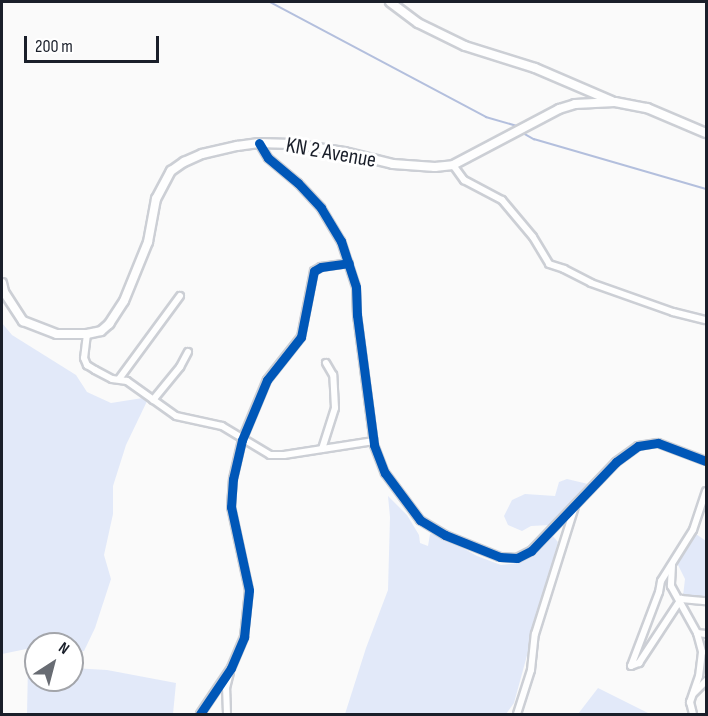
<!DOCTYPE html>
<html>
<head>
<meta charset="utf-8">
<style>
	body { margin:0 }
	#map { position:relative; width:708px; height:716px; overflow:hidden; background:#fafafa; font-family:"Sofia Sans Condensed",sans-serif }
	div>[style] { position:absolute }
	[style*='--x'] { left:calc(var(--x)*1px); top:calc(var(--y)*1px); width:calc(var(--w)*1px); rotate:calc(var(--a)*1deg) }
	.green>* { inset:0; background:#e2e9f9 }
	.stream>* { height:1.5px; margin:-0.75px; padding:0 0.75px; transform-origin:0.75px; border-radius:0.75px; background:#b3bfdd }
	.roads { filter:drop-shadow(2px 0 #cccfd5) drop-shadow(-2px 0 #cccfd5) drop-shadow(0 2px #cccfd5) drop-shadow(0 -2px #cccfd5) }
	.minor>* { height:6px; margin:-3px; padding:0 3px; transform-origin:3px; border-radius:3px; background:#fefefe }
	.major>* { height:8px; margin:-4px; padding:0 4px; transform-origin:4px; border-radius:4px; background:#fefefe }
	.cycleway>* { height:9px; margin:-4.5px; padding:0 4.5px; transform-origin:4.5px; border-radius:4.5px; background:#0057b8 }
	span { translate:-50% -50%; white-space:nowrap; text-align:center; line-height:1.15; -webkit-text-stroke:6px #fff; paint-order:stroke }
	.street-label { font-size:22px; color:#1a1f2a }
	.frame { position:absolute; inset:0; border:3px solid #1a1f2a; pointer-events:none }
	.north { position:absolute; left:24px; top:632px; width:60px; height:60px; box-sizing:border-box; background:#fff; border:2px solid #a3a5aa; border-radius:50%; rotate:36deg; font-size:16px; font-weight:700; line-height:24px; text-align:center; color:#1a1f2a }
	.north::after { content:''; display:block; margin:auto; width:21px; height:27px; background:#686c73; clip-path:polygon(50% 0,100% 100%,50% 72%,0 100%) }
	.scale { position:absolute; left:24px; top:36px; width:135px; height:27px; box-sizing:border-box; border:3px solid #1a1f2a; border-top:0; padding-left:8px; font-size:18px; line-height:21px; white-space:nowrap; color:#1a1f2a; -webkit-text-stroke:4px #fff; paint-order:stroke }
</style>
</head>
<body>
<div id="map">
	<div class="green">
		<i style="clip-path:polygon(2px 323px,12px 335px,76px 375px,87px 392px,111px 403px,149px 397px,126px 445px,113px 486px,113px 514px,104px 555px,111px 579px,95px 628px,84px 651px,72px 653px,72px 644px,36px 644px,36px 647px,2px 654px)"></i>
		<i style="clip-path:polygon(567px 479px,588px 484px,581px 495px,550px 525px,531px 526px,522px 531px,508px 525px,504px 516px,512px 500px,525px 494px,555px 496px,559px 482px)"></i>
		<i style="clip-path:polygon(388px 496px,407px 515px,419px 535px,420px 543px,428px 546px,430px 534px,440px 535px,477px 556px,501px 565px,519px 563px,551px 534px,558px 542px,514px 703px,506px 714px,345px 714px,366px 648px,388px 590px,390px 517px)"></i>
		<i style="clip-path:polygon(696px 534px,706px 541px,706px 599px,683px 596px,685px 579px,676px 561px)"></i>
		<i style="clip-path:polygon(28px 665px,36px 665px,36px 680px,72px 680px,72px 668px,107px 670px,176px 683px,173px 714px,27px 714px)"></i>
		<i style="clip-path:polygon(598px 688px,650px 714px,578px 714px)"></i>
	</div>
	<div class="stream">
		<i style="--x:270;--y:2;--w:245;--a:28"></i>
		<i style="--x:486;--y:117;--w:32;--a:16"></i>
		<i style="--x:523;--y:133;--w:13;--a:29"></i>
		<i style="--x:534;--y:139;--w:179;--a:16.2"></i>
	</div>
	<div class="roads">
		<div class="minor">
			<i style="--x:259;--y:143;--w:17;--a:59"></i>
			<i style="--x:268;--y:158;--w:39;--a:40"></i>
			<i style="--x:298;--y:183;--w:34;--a:47"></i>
			<i style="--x:321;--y:208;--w:39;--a:59"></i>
			<i style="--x:341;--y:241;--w:48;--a:71.9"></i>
			<i style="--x:356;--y:287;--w:28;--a:88"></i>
			<i style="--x:357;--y:315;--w:131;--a:82.5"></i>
			<i style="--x:374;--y:445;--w:30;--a:69"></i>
			<i style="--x:385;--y:473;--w:59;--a:53.3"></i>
			<i style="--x:420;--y:520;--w:29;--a:31"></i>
			<i style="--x:445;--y:535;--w:59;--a:21.8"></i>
			<i style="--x:500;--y:557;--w:17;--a:3"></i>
			<i style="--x:517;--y:558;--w:16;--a:-27"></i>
			<i style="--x:531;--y:551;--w:123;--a:-46.3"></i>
			<i style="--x:616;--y:462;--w:27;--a:-36"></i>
			<i style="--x:638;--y:446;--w:20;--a:-9"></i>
			<i style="--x:658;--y:443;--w:51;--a:20.6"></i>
			<i style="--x:453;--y:165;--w:19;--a:54"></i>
			<i style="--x:464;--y:180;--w:43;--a:27.8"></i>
			<i style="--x:502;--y:200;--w:48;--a:50"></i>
			<i style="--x:533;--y:237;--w:31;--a:59"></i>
			<i style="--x:549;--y:264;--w:16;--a:18"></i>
			<i style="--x:564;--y:269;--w:30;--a:27"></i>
			<i style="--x:591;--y:283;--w:87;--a:19.5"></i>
			<i style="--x:673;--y:312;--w:34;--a:14"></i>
			<i style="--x:87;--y:334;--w:24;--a:97"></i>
			<i style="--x:84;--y:358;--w:8;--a:67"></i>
			<i style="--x:87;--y:365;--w:9;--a:32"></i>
			<i style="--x:95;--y:370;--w:19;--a:28"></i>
			<i style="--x:112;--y:379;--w:15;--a:8"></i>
			<i style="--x:127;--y:381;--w:60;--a:35.5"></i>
			<i style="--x:176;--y:416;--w:47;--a:12.3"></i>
			<i style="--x:222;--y:426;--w:56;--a:31.1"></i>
			<i style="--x:270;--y:455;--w:14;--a:0"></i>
			<i style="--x:284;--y:455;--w:91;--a:-8.8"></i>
			<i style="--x:119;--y:379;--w:103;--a:-53.7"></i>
			<i style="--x:153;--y:400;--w:43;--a:-50.7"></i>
			<i style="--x:180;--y:367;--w:17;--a:-62"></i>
			<i style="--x:322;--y:449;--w:43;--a:-72.4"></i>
			<i style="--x:335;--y:408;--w:33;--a:-93"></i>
			<i style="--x:333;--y:375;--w:14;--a:-120"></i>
			<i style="--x:706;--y:491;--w:41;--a:108.4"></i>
			<i style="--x:693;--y:530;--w:60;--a:122.1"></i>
			<i style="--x:661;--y:581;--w:11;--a:100"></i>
			<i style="--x:659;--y:592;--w:79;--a:110.7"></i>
			<i style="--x:631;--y:666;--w:9;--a:-21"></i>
			<i style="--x:639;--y:663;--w:77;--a:-56.7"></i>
			<i style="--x:681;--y:599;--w:25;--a:5"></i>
			<i style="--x:672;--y:565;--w:21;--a:93"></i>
			<i style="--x:671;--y:586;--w:54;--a:61"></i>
			<i style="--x:697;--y:633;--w:20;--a:75"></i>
			<i style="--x:702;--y:652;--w:24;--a:97"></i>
			<i style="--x:699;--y:676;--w:28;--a:109"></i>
			<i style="--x:690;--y:702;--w:12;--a:76"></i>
			<i style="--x:697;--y:633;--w:9;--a:6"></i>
			<i style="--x:694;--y:693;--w:17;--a:-45"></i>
			<i style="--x:200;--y:714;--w:55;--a:-56"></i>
			<i style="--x:231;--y:668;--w:34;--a:-67"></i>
			<i style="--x:244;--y:637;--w:47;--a:-83.9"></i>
			<i style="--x:249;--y:590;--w:85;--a:-102.2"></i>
			<i style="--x:231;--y:507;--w:28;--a:-86"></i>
			<i style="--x:233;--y:479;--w:40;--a:-77"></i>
			<i style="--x:242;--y:440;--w:65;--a:-67.4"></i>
			<i style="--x:267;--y:380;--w:55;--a:-51.7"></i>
			<i style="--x:301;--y:337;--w:67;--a:-78.9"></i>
			<i style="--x:314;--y:271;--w:8;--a:-30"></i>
			<i style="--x:321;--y:267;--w:28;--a:-8"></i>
			<i style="--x:227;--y:714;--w:26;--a:-92"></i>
			<i style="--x:226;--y:688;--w:16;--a:-76"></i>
			<i style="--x:517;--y:714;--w:46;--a:-72.3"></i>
			<i style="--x:531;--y:670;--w:36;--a:-84"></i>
			<i style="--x:535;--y:634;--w:134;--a:-72.6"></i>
		</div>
		<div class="major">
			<i style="--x:390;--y:2;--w:35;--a:37"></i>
			<i style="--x:418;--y:23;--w:52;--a:26.1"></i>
			<i style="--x:465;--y:46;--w:73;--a:17.4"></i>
			<i style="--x:535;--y:68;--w:84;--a:23.2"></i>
			<i style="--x:2;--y:283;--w:9;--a:77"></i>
			<i style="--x:4;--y:292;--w:35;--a:57"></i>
			<i style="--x:23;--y:321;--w:36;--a:21"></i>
			<i style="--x:57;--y:334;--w:30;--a:0"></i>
			<i style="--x:87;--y:334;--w:14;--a:-12"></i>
			<i style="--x:101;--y:331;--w:11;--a:-41"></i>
			<i style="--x:109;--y:324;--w:27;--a:-57"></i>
			<i style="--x:124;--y:301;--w:64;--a:-67.9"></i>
			<i style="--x:148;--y:242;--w:44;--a:-79.5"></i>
			<i style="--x:156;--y:199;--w:32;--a:-62"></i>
			<i style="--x:171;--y:171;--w:16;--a:-35"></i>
			<i style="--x:184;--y:162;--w:20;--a:-24"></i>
			<i style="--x:202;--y:154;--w:36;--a:-13"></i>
			<i style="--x:237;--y:146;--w:22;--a:-8"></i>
			<i style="--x:259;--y:143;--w:32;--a:2"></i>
			<i style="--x:291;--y:144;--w:54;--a:8.6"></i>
			<i style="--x:344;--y:152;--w:50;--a:13.8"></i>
			<i style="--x:393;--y:164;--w:42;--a:4.1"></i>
			<i style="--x:435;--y:167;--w:18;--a:-6"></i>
			<i style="--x:453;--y:165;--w:120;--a:-27.8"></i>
			<i style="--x:559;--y:109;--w:17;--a:-17"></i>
			<i style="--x:575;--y:104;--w:40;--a:-2.9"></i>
			<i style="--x:615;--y:102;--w:33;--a:11"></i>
			<i style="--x:647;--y:108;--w:64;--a:23"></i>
		</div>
	</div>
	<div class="cycleway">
		<i style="--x:259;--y:143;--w:17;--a:59"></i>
		<i style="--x:268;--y:158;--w:39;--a:40"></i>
		<i style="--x:298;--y:183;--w:34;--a:47"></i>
		<i style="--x:321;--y:208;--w:39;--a:59"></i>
		<i style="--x:341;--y:241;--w:48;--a:71.9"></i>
		<i style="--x:356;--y:287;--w:28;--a:88"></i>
		<i style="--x:357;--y:315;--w:131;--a:82.5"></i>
		<i style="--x:374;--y:445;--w:30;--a:69"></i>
		<i style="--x:385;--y:473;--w:59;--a:53.3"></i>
		<i style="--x:420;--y:520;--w:29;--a:31"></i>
		<i style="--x:445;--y:535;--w:59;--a:21.8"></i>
		<i style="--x:500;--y:557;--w:17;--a:3"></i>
		<i style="--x:517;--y:558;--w:16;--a:-27"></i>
		<i style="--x:531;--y:551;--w:123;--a:-46.3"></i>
		<i style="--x:616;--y:462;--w:27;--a:-36"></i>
		<i style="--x:638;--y:446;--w:20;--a:-9"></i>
		<i style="--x:658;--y:443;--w:51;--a:20.6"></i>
		<i style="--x:200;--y:714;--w:55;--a:-56"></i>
		<i style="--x:231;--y:668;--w:34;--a:-67"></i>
		<i style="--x:244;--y:637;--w:47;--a:-83.9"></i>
		<i style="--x:249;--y:590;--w:85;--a:-102.2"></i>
		<i style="--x:231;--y:507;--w:28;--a:-86"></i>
		<i style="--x:233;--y:479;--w:40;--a:-77"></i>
		<i style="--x:242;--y:440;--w:65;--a:-67.4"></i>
		<i style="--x:267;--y:380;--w:55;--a:-51.7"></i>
		<i style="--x:301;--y:337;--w:67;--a:-78.9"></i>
		<i style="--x:314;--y:271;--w:8;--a:-30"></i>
		<i style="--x:321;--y:267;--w:28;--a:-8"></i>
	</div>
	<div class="street-label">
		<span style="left:331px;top:153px;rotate:10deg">KN 2 Avenue</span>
	</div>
	<div class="frame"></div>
	<div class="north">N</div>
	<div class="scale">200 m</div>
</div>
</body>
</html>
